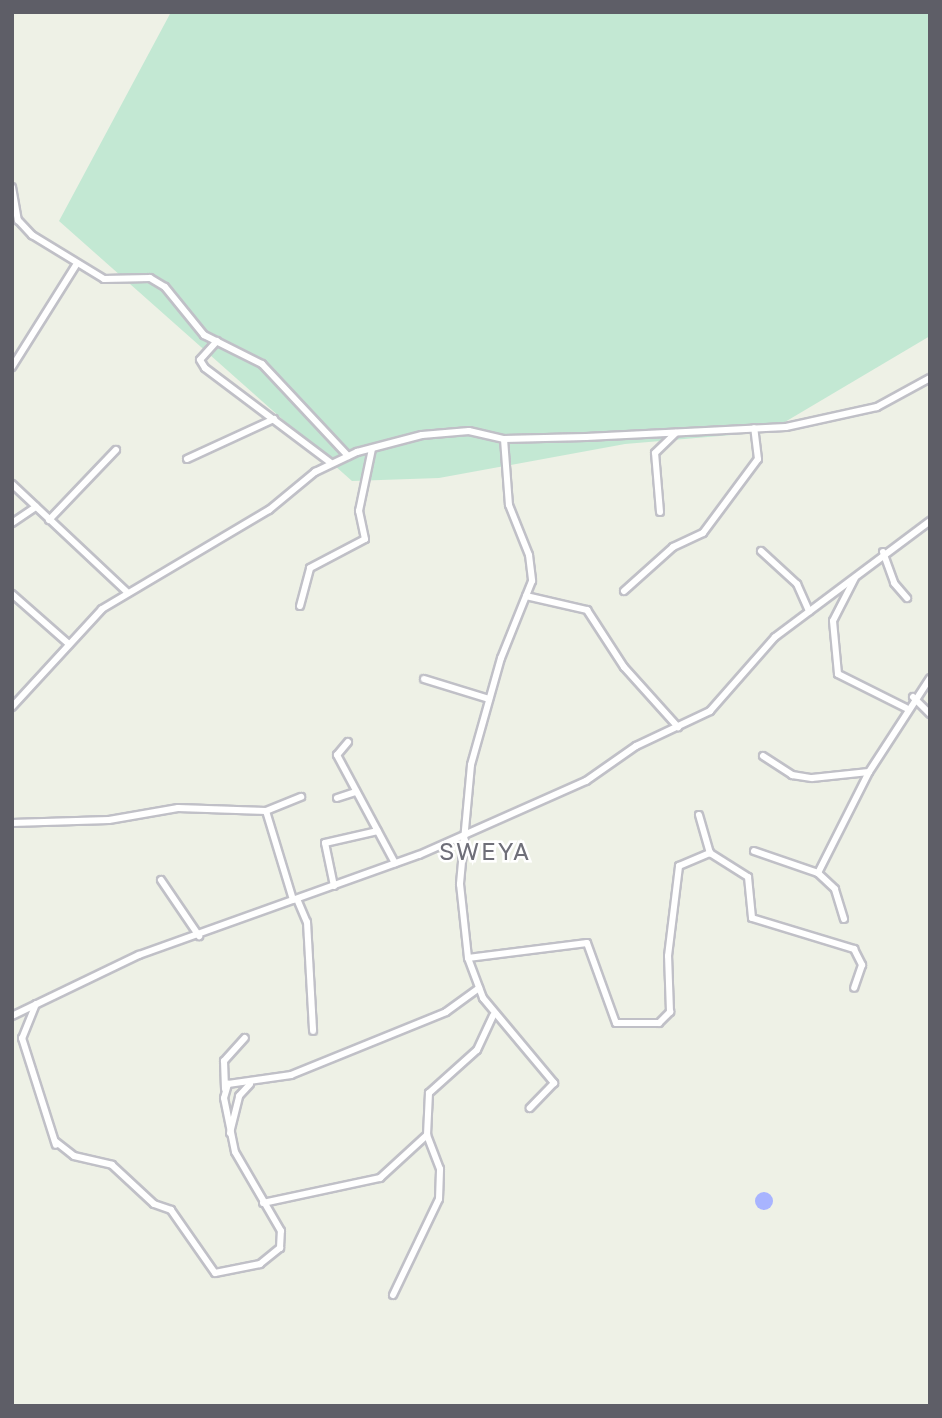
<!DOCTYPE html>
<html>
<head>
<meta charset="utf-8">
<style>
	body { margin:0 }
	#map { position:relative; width:942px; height:1418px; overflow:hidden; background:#eef1e6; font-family:"Golos Text",sans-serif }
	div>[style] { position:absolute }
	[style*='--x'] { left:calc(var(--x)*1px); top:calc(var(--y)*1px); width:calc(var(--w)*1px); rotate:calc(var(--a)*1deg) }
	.green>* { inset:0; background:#c3e8d3 }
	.water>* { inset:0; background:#a8b4ff }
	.round { border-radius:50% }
	.roads { filter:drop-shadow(2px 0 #c0c0c7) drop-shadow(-2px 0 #c0c0c7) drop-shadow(0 2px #c0c0c7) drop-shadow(0 -2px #c0c0c7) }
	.minor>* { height:6px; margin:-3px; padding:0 3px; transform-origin:3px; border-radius:3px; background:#fff }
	span { translate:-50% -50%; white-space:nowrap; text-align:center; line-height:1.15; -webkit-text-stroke:5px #fff; paint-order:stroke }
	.quarter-label { font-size:24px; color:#6f6f79; letter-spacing:2px }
	.frame { position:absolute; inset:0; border:14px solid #5e5e67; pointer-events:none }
</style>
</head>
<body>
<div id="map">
	<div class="green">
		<i style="clip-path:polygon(171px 12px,930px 12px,930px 336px,768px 432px,625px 444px,439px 478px,352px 481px,59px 221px)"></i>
	</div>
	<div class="water">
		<i class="round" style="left:755px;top:1192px;width:18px;height:18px"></i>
	</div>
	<div class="roads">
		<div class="minor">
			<i style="--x:12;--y:187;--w:34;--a:80"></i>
			<i style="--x:18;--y:220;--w:21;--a:47"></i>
			<i style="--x:32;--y:235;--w:84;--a:31.4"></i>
			<i style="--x:104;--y:279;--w:46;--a:-1.2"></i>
			<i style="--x:150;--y:278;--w:17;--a:31"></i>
			<i style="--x:165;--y:287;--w:62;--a:50.9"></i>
			<i style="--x:204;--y:335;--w:65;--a:26.6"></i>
			<i style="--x:262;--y:364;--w:126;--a:46.9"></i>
			<i style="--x:217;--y:341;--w:25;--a:132"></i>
			<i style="--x:200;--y:360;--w:9;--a:58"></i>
			<i style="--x:205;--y:368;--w:158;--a:37"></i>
			<i style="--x:12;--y:367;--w:120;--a:-57.9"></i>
			<i style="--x:504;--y:439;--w:66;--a:85.7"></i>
			<i style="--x:509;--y:505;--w:54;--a:68.2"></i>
			<i style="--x:529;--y:555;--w:26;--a:83"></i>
			<i style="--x:532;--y:581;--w:83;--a:111.9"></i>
			<i style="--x:501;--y:658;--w:111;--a:105.7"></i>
			<i style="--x:471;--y:765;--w:120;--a:95.3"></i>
			<i style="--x:460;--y:884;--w:74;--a:83.8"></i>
			<i style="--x:468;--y:958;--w:43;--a:69.4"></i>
			<i style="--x:483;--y:998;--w:111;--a:50.1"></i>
			<i style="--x:554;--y:1083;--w:35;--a:134"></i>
			<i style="--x:187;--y:459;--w:96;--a:-24.7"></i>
			<i style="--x:12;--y:484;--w:159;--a:43.2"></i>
			<i style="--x:660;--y:512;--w:59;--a:-94.8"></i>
			<i style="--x:655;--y:453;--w:29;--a:-44"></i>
			<i style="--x:49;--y:520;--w:97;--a:-46.3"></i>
			<i style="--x:12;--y:523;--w:29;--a:-34"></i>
			<i style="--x:761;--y:551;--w:49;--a:42.5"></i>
			<i style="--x:797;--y:584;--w:30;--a:66"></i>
			<i style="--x:883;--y:552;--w:33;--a:70"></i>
			<i style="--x:894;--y:583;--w:20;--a:49"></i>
			<i style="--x:855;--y:578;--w:48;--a:117.1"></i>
			<i style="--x:833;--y:621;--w:53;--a:84.6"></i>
			<i style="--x:838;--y:674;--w:76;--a:26.6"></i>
			<i style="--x:624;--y:591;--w:66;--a:-41.9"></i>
			<i style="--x:673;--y:547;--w:33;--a:-25"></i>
			<i style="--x:703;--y:533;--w:92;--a:-53.4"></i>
			<i style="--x:758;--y:459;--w:31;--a:-97"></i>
			<i style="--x:12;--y:594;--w:76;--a:41.3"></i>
			<i style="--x:526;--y:596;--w:63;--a:12.9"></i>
			<i style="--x:587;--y:610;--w:68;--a:57"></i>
			<i style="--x:624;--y:667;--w:81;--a:48"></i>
			<i style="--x:300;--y:606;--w:39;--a:-75"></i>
			<i style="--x:310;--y:568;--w:62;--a:-27.8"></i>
			<i style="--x:365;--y:539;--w:29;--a:-102"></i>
			<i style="--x:359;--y:511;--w:63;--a:-78.2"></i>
			<i style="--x:424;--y:679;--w:68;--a:17.1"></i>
			<i style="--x:913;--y:697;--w:24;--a:45"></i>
			<i style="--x:12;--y:707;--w:133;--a:-47.4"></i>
			<i style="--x:102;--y:609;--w:194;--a:-30.7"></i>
			<i style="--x:269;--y:510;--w:60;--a:-39.6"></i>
			<i style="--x:315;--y:472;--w:47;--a:-25.5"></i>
			<i style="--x:357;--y:452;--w:67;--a:-14.7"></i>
			<i style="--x:422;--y:435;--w:47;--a:-4.9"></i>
			<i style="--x:469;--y:431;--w:36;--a:13"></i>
			<i style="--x:504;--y:439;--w:82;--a:-1.4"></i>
			<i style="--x:586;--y:437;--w:200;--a:-2.9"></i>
			<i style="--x:786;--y:427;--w:93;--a:-12.4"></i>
			<i style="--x:877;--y:407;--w:60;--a:-28.7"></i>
			<i style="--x:348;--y:742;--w:17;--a:130"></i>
			<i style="--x:337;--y:755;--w:123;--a:61.8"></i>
			<i style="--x:763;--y:756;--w:35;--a:33"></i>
			<i style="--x:792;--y:775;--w:20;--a:9"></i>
			<i style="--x:812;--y:778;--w:57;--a:-6"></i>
			<i style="--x:869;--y:772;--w:112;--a:-57"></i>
			<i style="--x:337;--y:798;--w:19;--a:-18"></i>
			<i style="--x:266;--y:811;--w:38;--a:-22"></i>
			<i style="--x:699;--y:815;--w:40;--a:74"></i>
			<i style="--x:12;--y:823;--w:97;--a:-1.8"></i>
			<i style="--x:109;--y:820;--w:70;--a:-9.9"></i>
			<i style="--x:178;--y:808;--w:88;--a:2"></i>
			<i style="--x:266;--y:811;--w:93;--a:73.1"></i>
			<i style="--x:754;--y:851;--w:68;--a:19"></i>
			<i style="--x:161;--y:880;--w:68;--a:55.8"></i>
			<i style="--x:334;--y:886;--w:44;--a:-101.8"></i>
			<i style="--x:325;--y:843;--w:54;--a:-12.8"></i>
			<i style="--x:297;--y:899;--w:25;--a:67"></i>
			<i style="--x:307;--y:922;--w:109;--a:86.8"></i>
			<i style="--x:844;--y:919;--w:31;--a:-107"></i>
			<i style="--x:835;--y:889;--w:23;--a:-137"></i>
			<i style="--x:818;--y:873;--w:113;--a:-63.2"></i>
			<i style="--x:468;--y:958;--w:120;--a:-7.2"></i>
			<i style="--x:587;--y:943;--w:85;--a:70.1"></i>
			<i style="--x:616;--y:1023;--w:43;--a:0"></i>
			<i style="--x:659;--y:1023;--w:16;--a:-45"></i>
			<i style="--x:670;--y:1012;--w:56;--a:-92"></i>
			<i style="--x:668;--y:956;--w:91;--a:-83"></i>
			<i style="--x:679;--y:866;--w:34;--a:-23"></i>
			<i style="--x:710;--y:853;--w:45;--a:32.3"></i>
			<i style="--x:748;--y:877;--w:41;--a:84.4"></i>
			<i style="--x:752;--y:918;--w:107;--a:16.9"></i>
			<i style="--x:854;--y:949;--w:18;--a:63"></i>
			<i style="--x:862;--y:965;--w:24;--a:109"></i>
			<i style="--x:36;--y:1004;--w:37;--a:112"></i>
			<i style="--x:22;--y:1038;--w:112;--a:72.4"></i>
			<i style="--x:12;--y:1016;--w:141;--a:-25.7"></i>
			<i style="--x:139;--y:955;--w:297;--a:-19.7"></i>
			<i style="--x:419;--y:855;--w:183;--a:-23.9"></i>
			<i style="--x:586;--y:781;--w:61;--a:-35"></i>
			<i style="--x:636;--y:746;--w:82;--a:-25.3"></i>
			<i style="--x:710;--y:711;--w:98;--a:-48.7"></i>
			<i style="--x:775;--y:637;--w:194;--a:-36.8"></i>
			<i style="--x:225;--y:1089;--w:28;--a:-92"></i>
			<i style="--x:224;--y:1061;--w:31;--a:-48"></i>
			<i style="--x:230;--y:1133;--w:38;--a:-76"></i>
			<i style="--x:239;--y:1096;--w:16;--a:-47"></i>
			<i style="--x:55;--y:1141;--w:24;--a:38"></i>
			<i style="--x:74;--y:1156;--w:39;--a:13"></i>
			<i style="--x:112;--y:1165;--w:57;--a:42.9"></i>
			<i style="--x:154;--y:1204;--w:18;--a:19"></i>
			<i style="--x:171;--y:1210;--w:77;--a:55.1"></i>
			<i style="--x:215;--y:1273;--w:46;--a:-11.3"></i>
			<i style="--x:260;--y:1264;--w:26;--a:-39"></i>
			<i style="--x:280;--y:1248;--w:17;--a:-87"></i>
			<i style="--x:281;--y:1231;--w:91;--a:-120.2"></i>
			<i style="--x:235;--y:1152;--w:55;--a:-101.5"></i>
			<i style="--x:224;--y:1098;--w:15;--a:-74"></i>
			<i style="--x:228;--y:1084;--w:64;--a:-8.1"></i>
			<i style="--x:291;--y:1075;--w:167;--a:-22.1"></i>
			<i style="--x:446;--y:1012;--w:41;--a:-36"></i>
			<i style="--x:263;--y:1203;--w:120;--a:-12.1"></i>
			<i style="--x:380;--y:1178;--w:64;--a:-42.5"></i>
			<i style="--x:393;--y:1295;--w:106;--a:-64.4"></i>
			<i style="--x:439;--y:1199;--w:30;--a:-88"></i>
			<i style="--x:440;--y:1169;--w:36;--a:-111"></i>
			<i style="--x:427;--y:1135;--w:42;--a:-87.3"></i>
			<i style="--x:429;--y:1093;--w:64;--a:-41.9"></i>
			<i style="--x:477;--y:1050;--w:38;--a:-65"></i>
		</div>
	</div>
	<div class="quarter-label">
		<span style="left:485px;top:851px">SWEYA</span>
	</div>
	<div class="frame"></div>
</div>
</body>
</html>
